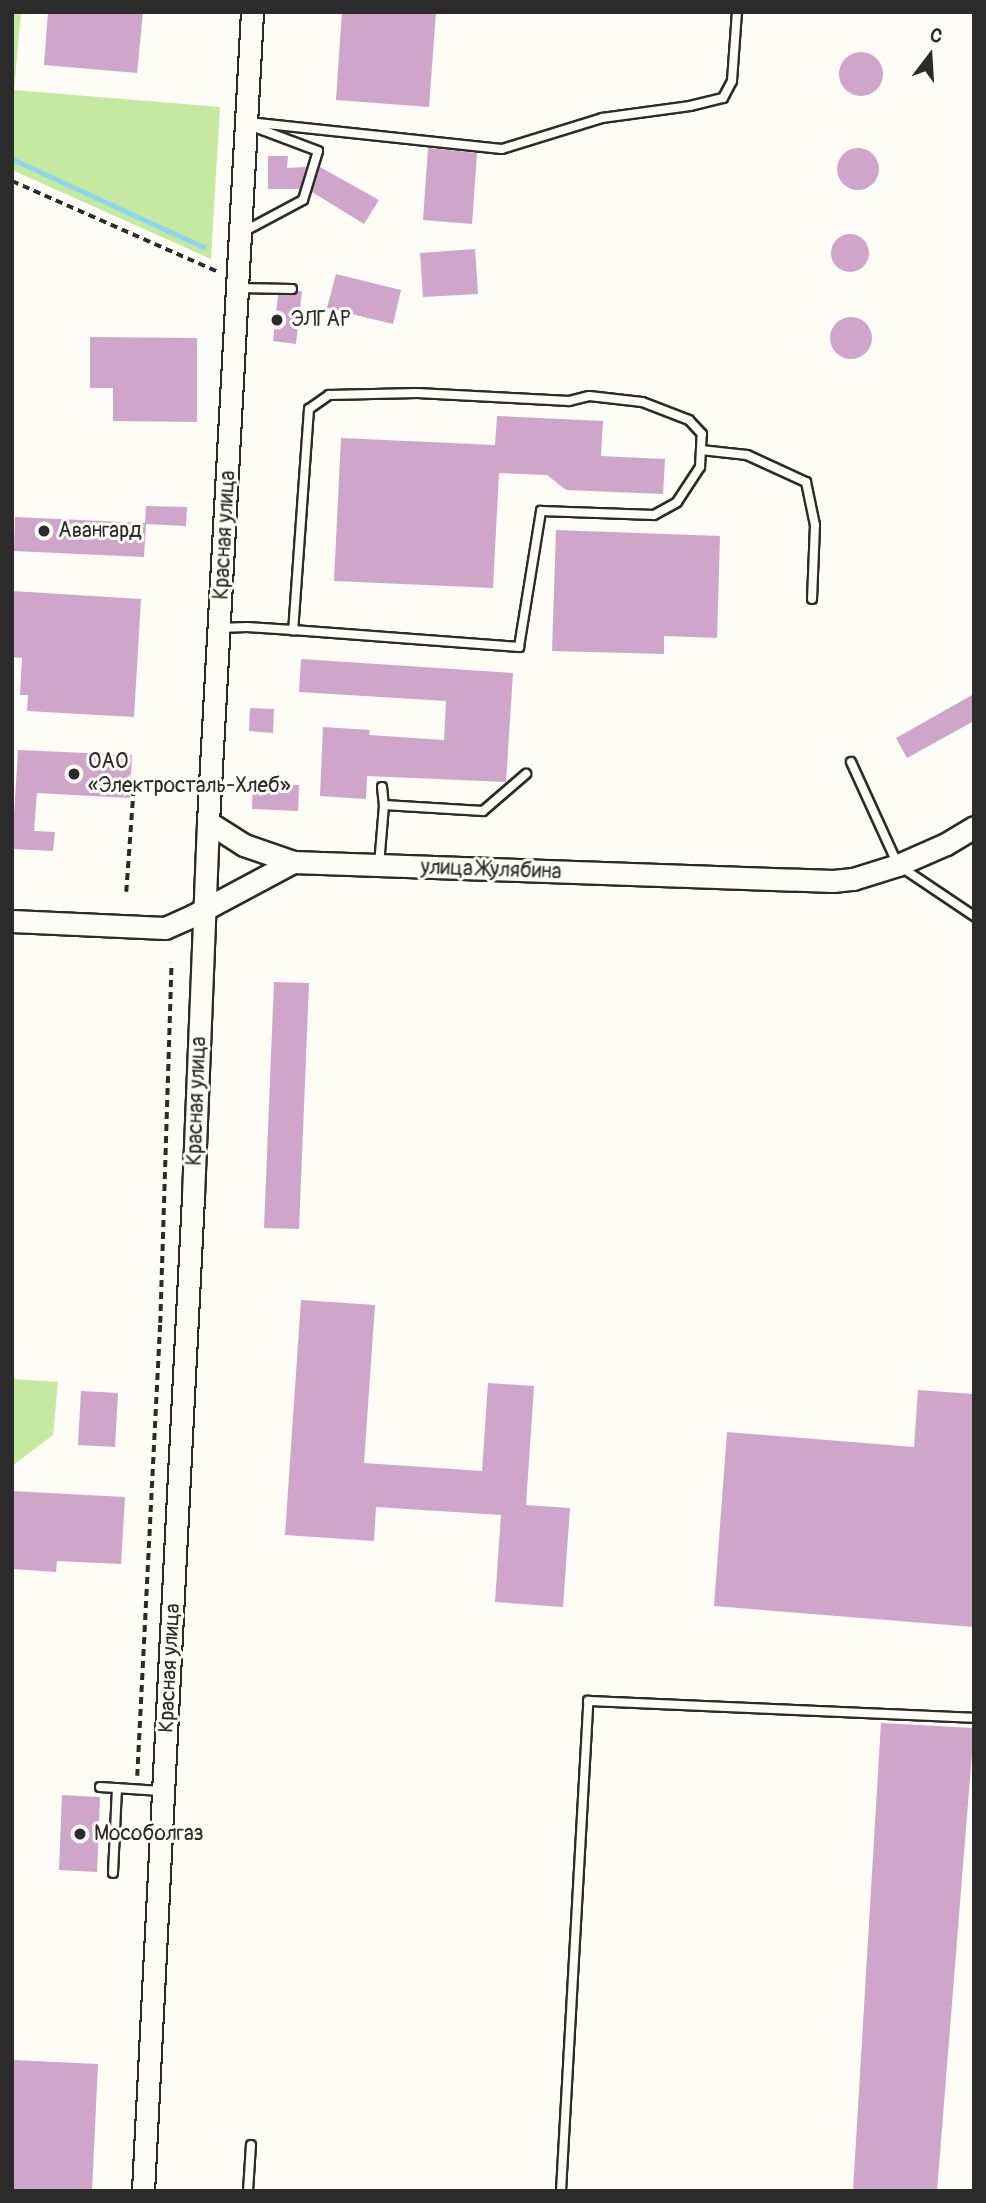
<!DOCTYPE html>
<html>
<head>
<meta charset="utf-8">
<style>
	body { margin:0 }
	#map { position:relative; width:986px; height:2203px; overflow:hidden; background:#fdfcf7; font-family:Pangolin,sans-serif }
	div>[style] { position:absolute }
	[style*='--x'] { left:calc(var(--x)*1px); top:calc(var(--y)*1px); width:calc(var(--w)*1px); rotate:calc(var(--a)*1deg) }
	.green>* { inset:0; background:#c6e9a2 }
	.stream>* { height:5px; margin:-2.5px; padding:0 2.5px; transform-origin:2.5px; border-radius:2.5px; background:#8cd5ed }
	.building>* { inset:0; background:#cfa5c9 }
	.round { border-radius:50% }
	.path>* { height:3.5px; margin-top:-1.75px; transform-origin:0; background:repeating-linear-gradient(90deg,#2b2b2b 0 7px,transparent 0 12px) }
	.roads { filter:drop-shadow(2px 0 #2b2b2b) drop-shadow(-2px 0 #2b2b2b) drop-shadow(0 2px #2b2b2b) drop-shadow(0 -2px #2b2b2b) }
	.lane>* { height:8px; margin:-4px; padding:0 4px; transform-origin:4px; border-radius:4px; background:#fdfcf7 }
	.secondary>* { height:21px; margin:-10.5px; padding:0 10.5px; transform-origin:10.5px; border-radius:10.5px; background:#fdfcf7 }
	.dots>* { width:19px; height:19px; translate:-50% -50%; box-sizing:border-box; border:4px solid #fdfcf7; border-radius:50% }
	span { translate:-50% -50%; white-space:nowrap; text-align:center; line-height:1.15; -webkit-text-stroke:6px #fdfcf7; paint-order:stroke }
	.poi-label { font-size:21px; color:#2b2b2b }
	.left { translate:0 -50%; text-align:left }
	.street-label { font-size:21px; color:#2b2b2b }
	.frame { position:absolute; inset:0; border:14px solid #2b2b2b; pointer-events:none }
	.north { position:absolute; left:895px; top:21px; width:70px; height:70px; -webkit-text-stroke:5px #fdfcf7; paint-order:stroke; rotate:17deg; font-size:19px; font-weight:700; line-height:28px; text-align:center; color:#2b2b2b }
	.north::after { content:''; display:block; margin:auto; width:24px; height:32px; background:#2b2b2b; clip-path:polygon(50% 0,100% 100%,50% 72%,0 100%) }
</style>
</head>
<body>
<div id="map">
	<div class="green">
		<i style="clip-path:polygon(12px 12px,21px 12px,14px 90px,220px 107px,211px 259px,12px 170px)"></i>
		<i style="clip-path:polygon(12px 1379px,58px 1382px,53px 1435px,12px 1466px)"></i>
	</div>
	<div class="stream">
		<i style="--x:12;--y:159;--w:210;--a:24.7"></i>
	</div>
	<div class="building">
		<i style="clip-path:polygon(48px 12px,143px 12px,137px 73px,44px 65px)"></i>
		<i style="clip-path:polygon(342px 12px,436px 12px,429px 107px,336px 100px)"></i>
		<i class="round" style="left:839px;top:52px;width:44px;height:44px"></i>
		<i style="clip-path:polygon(428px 148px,477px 153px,472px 224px,423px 220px)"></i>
		<i class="round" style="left:837px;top:148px;width:42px;height:42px"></i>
		<i style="clip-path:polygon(268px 156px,288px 156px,287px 168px,306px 167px,300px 189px,268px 189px)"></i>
		<i style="clip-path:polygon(320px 167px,379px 200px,364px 224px,312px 192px)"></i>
		<i class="round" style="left:831px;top:234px;width:38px;height:38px"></i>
		<i style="clip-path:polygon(475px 249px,478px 294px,423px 297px,420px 253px)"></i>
		<i style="clip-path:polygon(336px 274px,401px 290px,393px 324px,327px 308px)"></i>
		<i style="clip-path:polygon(298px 291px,302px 291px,296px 344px,273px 341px,278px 295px,293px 295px)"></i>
		<i class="round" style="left:830px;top:317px;width:42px;height:42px"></i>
		<i style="clip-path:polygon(90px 337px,197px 338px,197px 422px,113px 421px,113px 388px,90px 388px)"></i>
		<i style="clip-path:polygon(497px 416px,603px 421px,601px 456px,665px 459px,663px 494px,566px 490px,547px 475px,499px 473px,493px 588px,334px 581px,341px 438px,495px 445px)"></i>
		<i style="clip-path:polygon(146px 506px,187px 507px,186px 526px,146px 524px,144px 557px,14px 551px,15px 517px,145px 523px)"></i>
		<i style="clip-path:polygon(556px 530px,720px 536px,717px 638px,664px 636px,664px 654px,552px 651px)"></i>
		<i style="clip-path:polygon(12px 591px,141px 599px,134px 717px,27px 711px,28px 695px,20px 695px,22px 658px,12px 657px)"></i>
		<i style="clip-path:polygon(301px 659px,513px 673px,506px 782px,367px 776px,366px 799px,320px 796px,323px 727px,370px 730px,369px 735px,444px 740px,446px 701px,299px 692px)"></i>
		<i style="clip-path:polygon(974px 694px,974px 721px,907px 758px,896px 738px)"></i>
		<i style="clip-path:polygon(250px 708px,274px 709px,273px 733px,249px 731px)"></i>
		<i style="clip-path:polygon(18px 750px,132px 755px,130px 798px,37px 793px,34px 831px,55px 832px,53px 851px,12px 849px)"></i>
		<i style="clip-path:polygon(253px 783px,299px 785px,298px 811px,252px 809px)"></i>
		<i style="clip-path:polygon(274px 982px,309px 983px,299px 1229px,264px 1228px)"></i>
		<i style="clip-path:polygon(301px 1300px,375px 1305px,364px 1463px,482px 1471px,488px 1383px,534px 1386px,526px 1505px,570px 1508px,563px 1607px,495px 1602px,501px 1515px,376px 1507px,374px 1541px,285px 1535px)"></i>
		<i style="clip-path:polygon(918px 1390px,974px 1394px,974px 1627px,714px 1606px,727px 1432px,914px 1447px)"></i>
		<i style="clip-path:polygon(81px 1391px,118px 1393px,115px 1447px,78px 1445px)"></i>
		<i style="clip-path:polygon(12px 1491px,125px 1497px,121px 1564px,57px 1561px,56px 1572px,12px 1569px)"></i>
		<i style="clip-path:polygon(881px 1723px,974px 1728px,937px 2191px,853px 2191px)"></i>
		<i style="clip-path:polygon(62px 1795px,100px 1797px,97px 1872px,59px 1870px)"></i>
		<i style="clip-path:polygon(12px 2060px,98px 2064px,92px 2191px,12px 2191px)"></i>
	</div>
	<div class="path">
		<i style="--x:12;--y:181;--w:225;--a:23.8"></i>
		<i style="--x:126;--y:892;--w:111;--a:-85.9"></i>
		<i style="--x:137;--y:1776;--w:454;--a:-87.1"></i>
		<i style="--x:160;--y:1323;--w:360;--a:-88.2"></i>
	</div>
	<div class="roads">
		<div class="lane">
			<i style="--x:248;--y:122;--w:255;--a:6.1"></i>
			<i style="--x:502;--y:149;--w:105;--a:-17.2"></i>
			<i style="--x:602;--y:118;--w:89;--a:-7.8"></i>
			<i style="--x:690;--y:106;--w:34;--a:-14"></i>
			<i style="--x:723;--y:98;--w:19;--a:-62"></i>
			<i style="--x:732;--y:81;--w:69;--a:-85.9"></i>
			<i style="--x:243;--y:232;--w:68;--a:-28.1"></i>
			<i style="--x:303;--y:200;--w:51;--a:-73"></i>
			<i style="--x:318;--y:151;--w:71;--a:-159.3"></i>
			<i style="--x:238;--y:288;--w:54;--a:1.1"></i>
			<i style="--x:701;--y:450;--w:46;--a:6.2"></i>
			<i style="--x:747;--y:455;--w:65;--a:24.6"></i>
			<i style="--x:806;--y:482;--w:44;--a:78.2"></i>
			<i style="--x:815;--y:525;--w:74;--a:92.3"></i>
			<i style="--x:220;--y:628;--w:27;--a:-2"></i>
			<i style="--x:247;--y:627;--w:46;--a:3.7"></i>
			<i style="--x:293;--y:630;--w:227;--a:4.3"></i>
			<i style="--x:519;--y:647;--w:138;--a:-80.8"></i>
			<i style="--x:541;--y:511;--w:113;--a:2"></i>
			<i style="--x:654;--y:515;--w:26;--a:-29"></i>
			<i style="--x:677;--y:502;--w:42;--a:-56.7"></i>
			<i style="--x:700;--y:467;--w:33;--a:-87"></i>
			<i style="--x:702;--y:434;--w:19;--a:-133"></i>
			<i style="--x:689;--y:420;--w:50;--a:-159"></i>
			<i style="--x:642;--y:402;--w:53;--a:-173.5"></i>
			<i style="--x:589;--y:396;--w:21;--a:166"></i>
			<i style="--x:569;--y:401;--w:152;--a:-177"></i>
			<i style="--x:417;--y:393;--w:88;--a:178.7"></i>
			<i style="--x:329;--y:395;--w:24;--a:145"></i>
			<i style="--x:309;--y:409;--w:222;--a:94.1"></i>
			<i style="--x:851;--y:762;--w:113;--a:65.5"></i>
			<i style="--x:898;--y:865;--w:92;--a:33.9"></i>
			<i style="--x:382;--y:787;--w:18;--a:84"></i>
			<i style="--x:379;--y:865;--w:60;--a:-85.2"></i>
			<i style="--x:384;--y:805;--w:99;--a:3.5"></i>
			<i style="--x:483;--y:811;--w:57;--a:-40.7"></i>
			<i style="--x:100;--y:1787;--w:61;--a:3.8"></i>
			<i style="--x:113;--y:1873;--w:85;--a:-87.3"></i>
			<i style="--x:248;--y:2191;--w:46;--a:-86.3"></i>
			<i style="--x:561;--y:2191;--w:491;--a:-86.8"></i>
			<i style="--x:588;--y:1701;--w:386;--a:2.5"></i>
		</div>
		<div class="secondary">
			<i style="--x:208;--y:822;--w:43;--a:32.6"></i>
			<i style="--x:244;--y:845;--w:52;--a:19.1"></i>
			<i style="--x:12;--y:921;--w:153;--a:2.6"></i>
			<i style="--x:165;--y:928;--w:30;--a:-24"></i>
			<i style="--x:192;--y:916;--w:115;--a:-28.1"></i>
			<i style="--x:293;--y:862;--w:540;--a:2.02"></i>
			<i style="--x:833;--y:881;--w:20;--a:-6"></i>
			<i style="--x:853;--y:879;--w:47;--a:-17.3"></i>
			<i style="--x:898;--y:865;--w:52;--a:-23.6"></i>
			<i style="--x:946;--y:844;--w:33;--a:-31"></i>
			<i style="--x:143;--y:2191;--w:996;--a:-87.12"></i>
			<i style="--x:193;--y:1196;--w:374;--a:-87.7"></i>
			<i style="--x:208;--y:822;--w:811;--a:-86.89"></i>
		</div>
	</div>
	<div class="dots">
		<i style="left:277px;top:320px;background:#2b2b2b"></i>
		<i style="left:44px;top:531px;background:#2b2b2b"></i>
		<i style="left:74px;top:774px;background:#2b2b2b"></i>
		<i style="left:80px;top:1834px;background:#2b2b2b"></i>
	</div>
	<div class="poi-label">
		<span class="left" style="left:291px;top:320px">ЭЛГАР</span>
		<span class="left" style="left:58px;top:531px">Авангард</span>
		<span class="left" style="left:88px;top:774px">ОАО<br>«Электросталь-Хлеб»</span>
		<span class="left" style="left:94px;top:1834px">Мособолгаз</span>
	</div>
	<div class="street-label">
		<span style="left:225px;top:535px;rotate:-87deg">Красная улица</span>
		<span style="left:491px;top:870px;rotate:2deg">улица Жулябина</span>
		<span style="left:197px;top:1101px;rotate:-88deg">Красная улица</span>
		<span style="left:170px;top:1668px;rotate:-87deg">Красная улица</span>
	</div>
	<div class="frame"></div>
	<div class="north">С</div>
</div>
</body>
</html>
